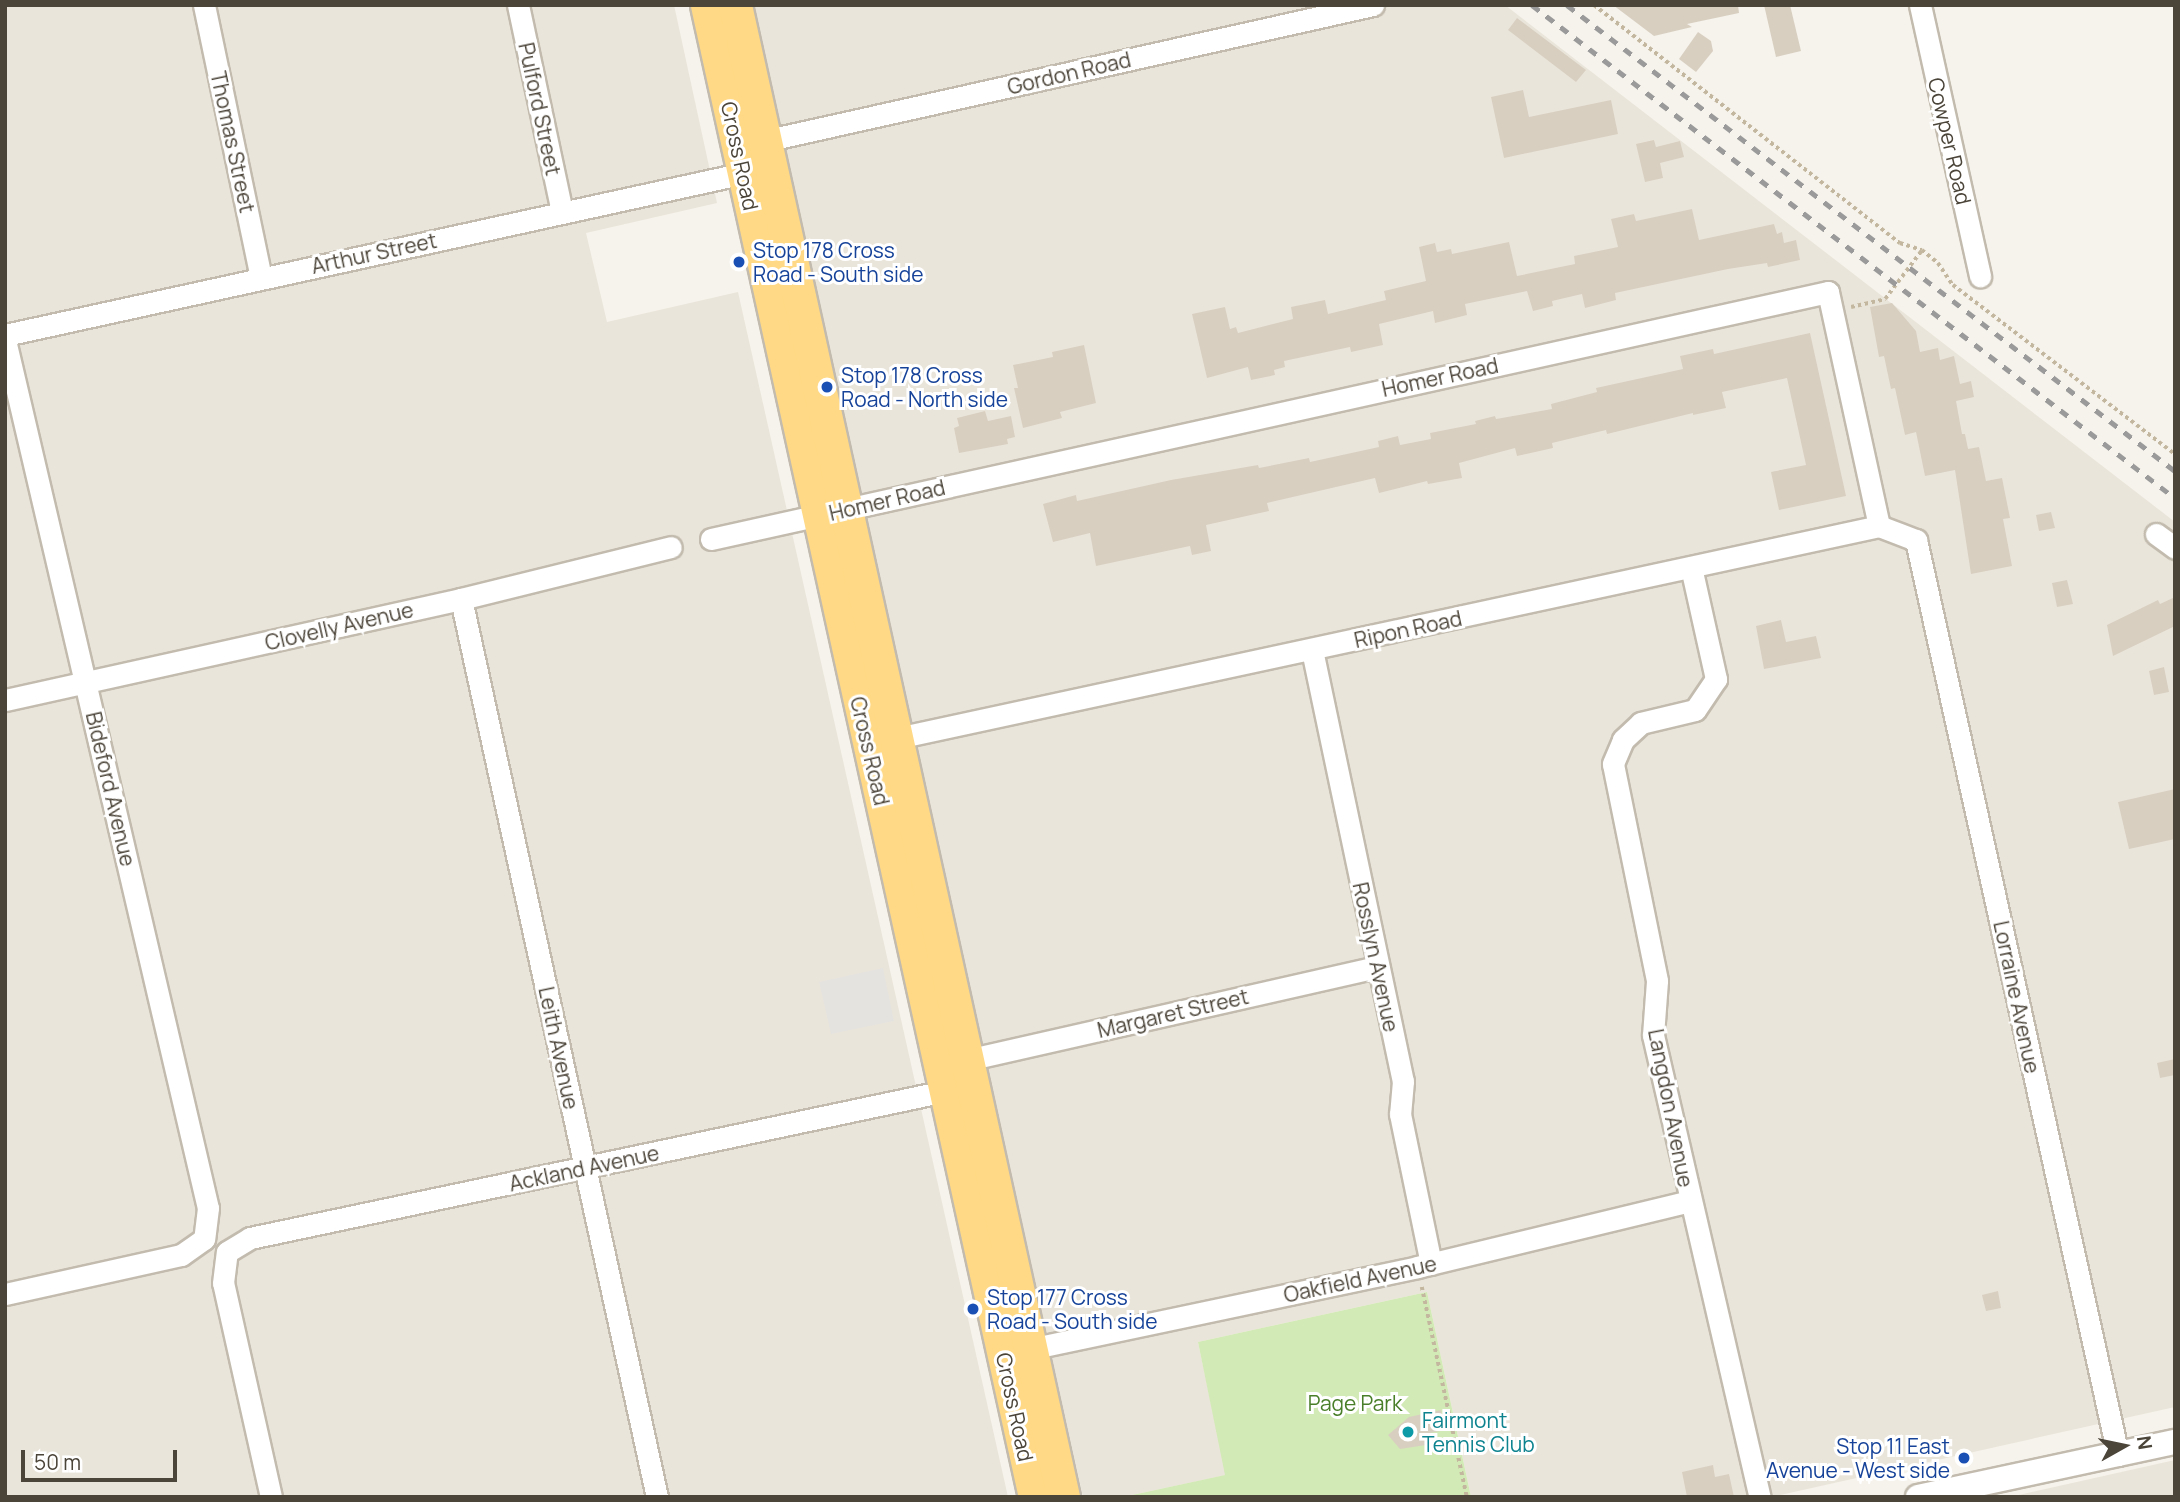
<!DOCTYPE html>
<html>
<head>
<meta charset="utf-8">
<style>
	body { margin:0 }
	#map { position:relative; width:2180px; height:1502px; overflow:hidden; background:#f6f3ec; font-family:Manrope,sans-serif }
	div>[style] { position:absolute }
	[style*='--x'] { left:calc(var(--x)*1px); top:calc(var(--y)*1px); width:calc(var(--w)*1px); rotate:calc(var(--a)*1deg) }
	.residential>* { inset:0; background:#eae5da }
	.green>* { inset:0; background:#d2eab5 }
	.parking>* { inset:0; background:#e5e3e0 }
	.building>* { inset:0; background:#d8cfc1 }
	.path>* { height:3.5px; margin-top:-1.75px; transform-origin:0; background:repeating-linear-gradient(90deg,#c4b79f 0 3.5px,transparent 0 7px) }
	.roads { filter:drop-shadow(2px 0 #c2bbae) drop-shadow(-2px 0 #c2bbae) drop-shadow(0 2px #c2bbae) drop-shadow(0 -2px #c2bbae) }
	.minor>* { height:21px; margin:-10.5px; padding:0 10.5px; transform-origin:10.5px; border-radius:10.5px; background:#fff }
	.tertiary>* { height:24px; margin:-12px; padding:0 12px; transform-origin:12px; border-radius:12px; background:#fff }
	.trunk>* { height:33px; margin:-16.5px; padding:0 16.5px; transform-origin:16.5px; border-radius:16.5px; background:#ffd985 }
	.rail>* { height:5px; margin-top:-2.5px; transform-origin:0; background:repeating-linear-gradient(90deg,#9a9a9a 0 9px,transparent 0 18px) }
	.dots>* { width:19px; height:19px; translate:-50% -50%; box-sizing:border-box; border:4px solid #fff; border-radius:50% }
	span { translate:-50% -50%; white-space:nowrap; text-align:center; line-height:1.15; -webkit-text-stroke:6px #fff; paint-order:stroke }
	.street-label { font-size:21px; color:#4b4439 }
	.transit-label { font-size:21px; color:#164399 }
	.left { translate:0 -50%; text-align:left }
	.right { translate:-100% -50%; text-align:right }
	.park-label { font-size:21px; color:#4a7f2a }
	.culture-label { font-size:21px; color:#0d838f }
	.frame { position:absolute; inset:0; border:7px solid #4b4439; pointer-events:none }
	.north { position:absolute; left:2089px; top:1411px; width:70px; height:70px; -webkit-text-stroke:5px #fff; paint-order:stroke; rotate:81deg; font-size:19px; font-weight:700; line-height:28px; text-align:center; color:#4b4439 }
	.north::after { content:''; display:block; margin:auto; width:24px; height:32px; background:#4b4439; clip-path:polygon(50% 0,100% 100%,50% 72%,0 100%) }
	.scale { position:absolute; left:21px; top:1450px; width:156px; height:32px; box-sizing:border-box; border:4px solid #4b4439; border-top:0; padding-left:9px; font-size:21px; line-height:24px; white-space:nowrap; color:#4b4439; -webkit-text-stroke:5px #fff; paint-order:stroke }
</style>
</head>
<body>
<div id="map">
	<div class="residential">
		<i style="clip-path:polygon(5px 5px,674px 5px,717px 203px,586px 233px,607px 322px,738px 292px,1008px 1497px,5px 1497px)"></i>
		<i style="clip-path:polygon(752px 5px,1505px 5px,2175px 522px,2175px 1407px,1771px 1497px,1471px 1497px,1427px 1292px,1198px 1342px,1226px 1475px,1123px 1497px,1083px 1497px)"></i>
		<i style="clip-path:polygon(2175px 1460px,2175px 1497px,2010px 1497px)"></i>
	</div>
	<div class="green">
		<i style="clip-path:polygon(1427px 1292px,1471px 1497px,1123px 1497px,1225px 1475px,1198px 1342px)"></i>
	</div>
	<div class="parking">
		<i style="clip-path:polygon(883px 968px,894px 1021px,831px 1034px,819px 982px)"></i>
	</div>
	<div class="building">
		<i style="clip-path:polygon(1613px 5px,1738px 5px,1739px 13px,1687px 24px,1692px 27px,1654px 36px)"></i>
		<i style="clip-path:polygon(1764px 5px,1790px 5px,1801px 51px,1776px 57px)"></i>
		<i style="clip-path:polygon(1517px 18px,1586px 70px,1576px 82px,1508px 30px)"></i>
		<i style="clip-path:polygon(1698px 32px,1711px 41px,1713px 51px,1696px 72px,1679px 59px)"></i>
		<i style="clip-path:polygon(1523px 90px,1529px 117px,1611px 100px,1618px 134px,1504px 158px,1491px 97px)"></i>
		<i style="clip-path:polygon(1654px 140px,1656px 147px,1680px 141px,1684px 157px,1660px 163px,1663px 178px,1645px 182px,1636px 144px)"></i>
		<i style="clip-path:polygon(1692px 209px,1699px 240px,1774px 224px,1777px 234px,1782px 232px,1784px 243px,1796px 240px,1800px 260px,1768px 267px,1767px 263px,1728px 269px,1615px 293px,1616px 300px,1585px 308px,1582px 294px,1552px 301px,1553px 306px,1533px 311px,1527px 291px,1465px 304px,1467px 315px,1435px 323px,1433px 311px,1379px 324px,1383px 345px,1351px 352px,1350px 347px,1284px 361px,1285px 367px,1274px 370px,1275px 375px,1251px 380px,1248px 367px,1207px 378px,1192px 314px,1225px 307px,1230px 329px,1236px 327px,1238px 333px,1293px 319px,1291px 307px,1325px 300px,1328px 314px,1386px 300px,1384px 291px,1426px 281px,1419px 247px,1435px 243px,1437px 252px,1451px 249px,1452px 254px,1509px 242px,1517px 276px,1575px 264px,1574px 256px,1618px 247px,1611px 219px,1634px 214px,1636px 221px)"></i>
		<i style="clip-path:polygon(1892px 303px,1916px 331px,1920px 352px,1938px 348px,1940px 360px,1954px 356px,1960px 384px,1971px 381px,1974px 397px,1956px 401px,1962px 434px,1965px 434px,1968px 449px,1979px 447px,1986px 481px,2002px 478px,2010px 518px,2003px 519px,2012px 566px,1971px 574px,1955px 470px,1925px 476px,1916px 432px,1905px 435px,1895px 388px,1891px 389px,1884px 356px,1879px 357px,1870px 307px)"></i>
		<i style="clip-path:polygon(1810px 333px,1846px 496px,1779px 510px,1771px 472px,1806px 465px,1787px 378px,1722px 392px,1726px 408px,1693px 415px,1693px 413px,1607px 434px,1606px 430px,1552px 443px,1553px 448px,1517px 456px,1515px 448px,1459px 463px,1462px 478px,1428px 484px,1427px 481px,1379px 493px,1375px 478px,1267px 503px,1269px 511px,1206px 525px,1211px 551px,1192px 555px,1190px 546px,1096px 566px,1090px 533px,1053px 542px,1043px 504px,1076px 495px,1077px 501px,1171px 480px,1258px 465px,1259px 468px,1309px 458px,1310px 462px,1379px 447px,1378px 441px,1398px 436px,1400px 445px,1431px 439px,1430px 433px,1476px 424px,1475px 421px,1495px 416px,1496px 419px,1552px 409px,1551px 404px,1597px 392px,1596px 388px,1683px 369px,1680px 356px,1713px 349px,1714px 354px)"></i>
		<i style="clip-path:polygon(1084px 345px,1096px 403px,1060px 412px,1062px 418px,1023px 428px,1014px 388px,1018px 388px,1013px 365px,1053px 357px,1052px 352px)"></i>
		<i style="clip-path:polygon(985px 411px,988px 421px,1011px 416px,1015px 437px,1007px 439px,1008px 444px,959px 453px,954px 428px,959px 426px,957px 418px)"></i>
		<i style="clip-path:polygon(2051px 512px,2055px 528px,2039px 531px,2036px 515px)"></i>
		<i style="clip-path:polygon(2067px 580px,2073px 604px,2057px 607px,2052px 583px)"></i>
		<i style="clip-path:polygon(2175px 597px,2175px 626px,2113px 656px,2107px 625px,2158px 600px,2160px 604px)"></i>
		<i style="clip-path:polygon(1781px 620px,1786px 642px,1816px 636px,1821px 658px,1764px 669px,1756px 626px)"></i>
		<i style="clip-path:polygon(2164px 667px,2169px 692px,2154px 695px,2149px 671px)"></i>
		<i style="clip-path:polygon(2175px 789px,2175px 839px,2129px 849px,2118px 802px)"></i>
		<i style="clip-path:polygon(2175px 1059px,2175px 1075px,2160px 1078px,2157px 1063px)"></i>
		<i style="clip-path:polygon(1998px 1291px,2001px 1308px,1986px 1311px,1982px 1295px)"></i>
		<i style="clip-path:polygon(1441px 1410px,1445px 1430px,1425px 1434px,1426px 1445px,1400px 1449px,1388px 1435px,1409px 1417px)"></i>
		<i style="clip-path:polygon(1713px 1465px,1715px 1477px,1729px 1474px,1734px 1497px,1687px 1497px,1682px 1472px)"></i>
	</div>
	<div class="path">
		<i style="--x:1594;--y:5;--w:388;--a:37.9"></i>
		<i style="--x:1900;--y:243;--w:23;--a:18"></i>
		<i style="--x:1922;--y:250;--w:21;--a:39"></i>
		<i style="--x:1938;--y:263;--w:27;--a:56"></i>
		<i style="--x:1953;--y:285;--w:279;--a:37.3"></i>
		<i style="--x:1851;--y:307;--w:35;--a:-13"></i>
		<i style="--x:1885;--y:299;--w:61;--a:-52.9"></i>
		<i style="--x:1422;--y:1287;--w:215;--a:77.9"></i>
	</div>
	<div class="roads">
		<div class="minor">
			<i style="--x:204;--y:5;--w:279;--a:78.2"></i>
			<i style="--x:518;--y:5;--w:212;--a:78"></i>
			<i style="--x:1920;--y:5;--w:278;--a:77.5"></i>
			<i style="--x:764;--y:141;--w:624;--a:-12.59"></i>
			<i style="--x:5;--y:335;--w:757;--a:-12.36"></i>
			<i style="--x:5;--y:340;--w:891;--a:76.84"></i>
			<i style="--x:208;--y:1208;--w:31;--a:97"></i>
			<i style="--x:204;--y:1239;--w:28;--a:145"></i>
			<i style="--x:181;--y:1255;--w:180;--a:167.5"></i>
			<i style="--x:2156;--y:534;--w:24;--a:36"></i>
			<i style="--x:711;--y:539;--w:1144;--a:-12.47"></i>
			<i style="--x:1828;--y:292;--w:239;--a:77.7"></i>
			<i style="--x:1691;--y:567;--w:115;--a:77.4"></i>
			<i style="--x:1716;--y:679;--w:37;--a:124"></i>
			<i style="--x:1695;--y:710;--w:56;--a:166.5"></i>
			<i style="--x:1641;--y:723;--w:25;--a:137"></i>
			<i style="--x:1623;--y:740;--w:26;--a:113"></i>
			<i style="--x:1613;--y:764;--w:221;--a:78.5"></i>
			<i style="--x:1657;--y:981;--w:54;--a:94.2"></i>
			<i style="--x:1653;--y:1035;--w:474;--a:77"></i>
			<i style="--x:461;--y:599;--w:919;--a:77.69"></i>
			<i style="--x:1312;--y:650;--w:441;--a:78.1"></i>
			<i style="--x:1403;--y:1081;--w:33;--a:95"></i>
			<i style="--x:1400;--y:1114;--w:153;--a:78.3"></i>
			<i style="--x:5;--y:700;--w:467;--a:-12.5"></i>
			<i style="--x:461;--y:599;--w:216;--a:-13.9"></i>
			<i style="--x:897;--y:738;--w:1005;--a:-12.18"></i>
			<i style="--x:1879;--y:526;--w:40;--a:21"></i>
			<i style="--x:1916;--y:540;--w:937;--a:77.55"></i>
			<i style="--x:967;--y:1060;--w:421;--a:-12.8"></i>
			<i style="--x:1029;--y:1349;--w:397;--a:-11.9"></i>
			<i style="--x:1417;--y:1267;--w:280;--a:-13.6"></i>
			<i style="--x:271;--y:1497;--w:219;--a:-102.6"></i>
			<i style="--x:223;--y:1283;--w:31;--a:-83"></i>
			<i style="--x:227;--y:1252;--w:27;--a:-31"></i>
			<i style="--x:250;--y:1238;--w:710;--a:-11.94"></i>
		</div>
		<div class="tertiary">
			<i style="--x:1918;--y:1497;--w:263;--a:-12.1"></i>
		</div>
		<div class="trunk">
			<i style="--x:707;--y:5;--w:1528;--a:77.6"></i>
			<i style="--x:735;--y:5;--w:1528;--a:77.6"></i>
		</div>
	</div>
	<div class="rail">
		<i style="--x:1532;--y:5;--w:810;--a:37.48"></i>
		<i style="--x:1567;--y:5;--w:766;--a:37.47"></i>
	</div>
	<div class="dots">
		<i style="left:739px;top:262px;background:#1a4fb4"></i>
		<i style="left:827px;top:387px;background:#1a4fb4"></i>
		<i style="left:973px;top:1309px;background:#1a4fb4"></i>
		<i style="left:1408px;top:1432px;background:#0f9aa8"></i>
		<i style="left:1964px;top:1458px;background:#1a4fb4"></i>
	</div>
	<div class="street-label">
		<span style="left:1069px;top:73px;rotate:-13deg">Gordon Road</span>
		<span style="left:540px;top:109px;rotate:78deg">Pulford Street</span>
		<span style="left:1950px;top:141px;rotate:77deg">Cowper Road</span>
		<span style="left:233px;top:142px;rotate:78deg">Thomas Street</span>
		<span style="left:740px;top:156px;rotate:78deg">Cross Road</span>
		<span style="left:374px;top:253px;rotate:-12deg">Arthur Street</span>
		<span style="left:1440px;top:377px;rotate:-12deg">Homer Road</span>
		<span style="left:887px;top:500px;rotate:-13deg">Homer Road</span>
		<span style="left:339px;top:626px;rotate:-13deg">Clovelly Avenue</span>
		<span style="left:1408px;top:629px;rotate:-12deg">Ripon Road</span>
		<span style="left:870px;top:751px;rotate:77deg">Cross Road</span>
		<span style="left:111px;top:789px;rotate:77deg">Bideford Avenue</span>
		<span style="left:1376px;top:957px;rotate:78deg">Rosslyn Avenue</span>
		<span style="left:2017px;top:997px;rotate:78deg">Lorraine Avenue</span>
		<span style="left:1173px;top:1013px;rotate:-13deg">Margaret Street</span>
		<span style="left:559px;top:1048px;rotate:78deg">Leith Avenue</span>
		<span style="left:1671px;top:1108px;rotate:79deg">Langdon Avenue</span>
		<span style="left:584px;top:1168px;rotate:-12deg">Ackland Avenue</span>
		<span style="left:1360px;top:1279px;rotate:-12deg">Oakfield Avenue</span>
		<span style="left:1015px;top:1407px;rotate:78deg">Cross Road</span>
	</div>
	<div class="transit-label">
		<span class="left" style="left:753px;top:262px">Stop 178 Cross<br>Road - South side</span>
		<span class="left" style="left:841px;top:387px">Stop 178 Cross<br>Road - North side</span>
		<span class="left" style="left:987px;top:1309px">Stop 177 Cross<br>Road - South side</span>
		<span class="right" style="left:1950px;top:1458px">Stop 11 East<br>Avenue - West side</span>
	</div>
	<div class="park-label">
		<span style="left:1355px;top:1403px">Page Park</span>
	</div>
	<div class="culture-label">
		<span class="left" style="left:1422px;top:1432px">Fairmont<br>Tennis Club</span>
	</div>
	<div class="frame"></div>
	<div class="north">N</div>
	<div class="scale">50 m</div>
</div>
</body>
</html>
